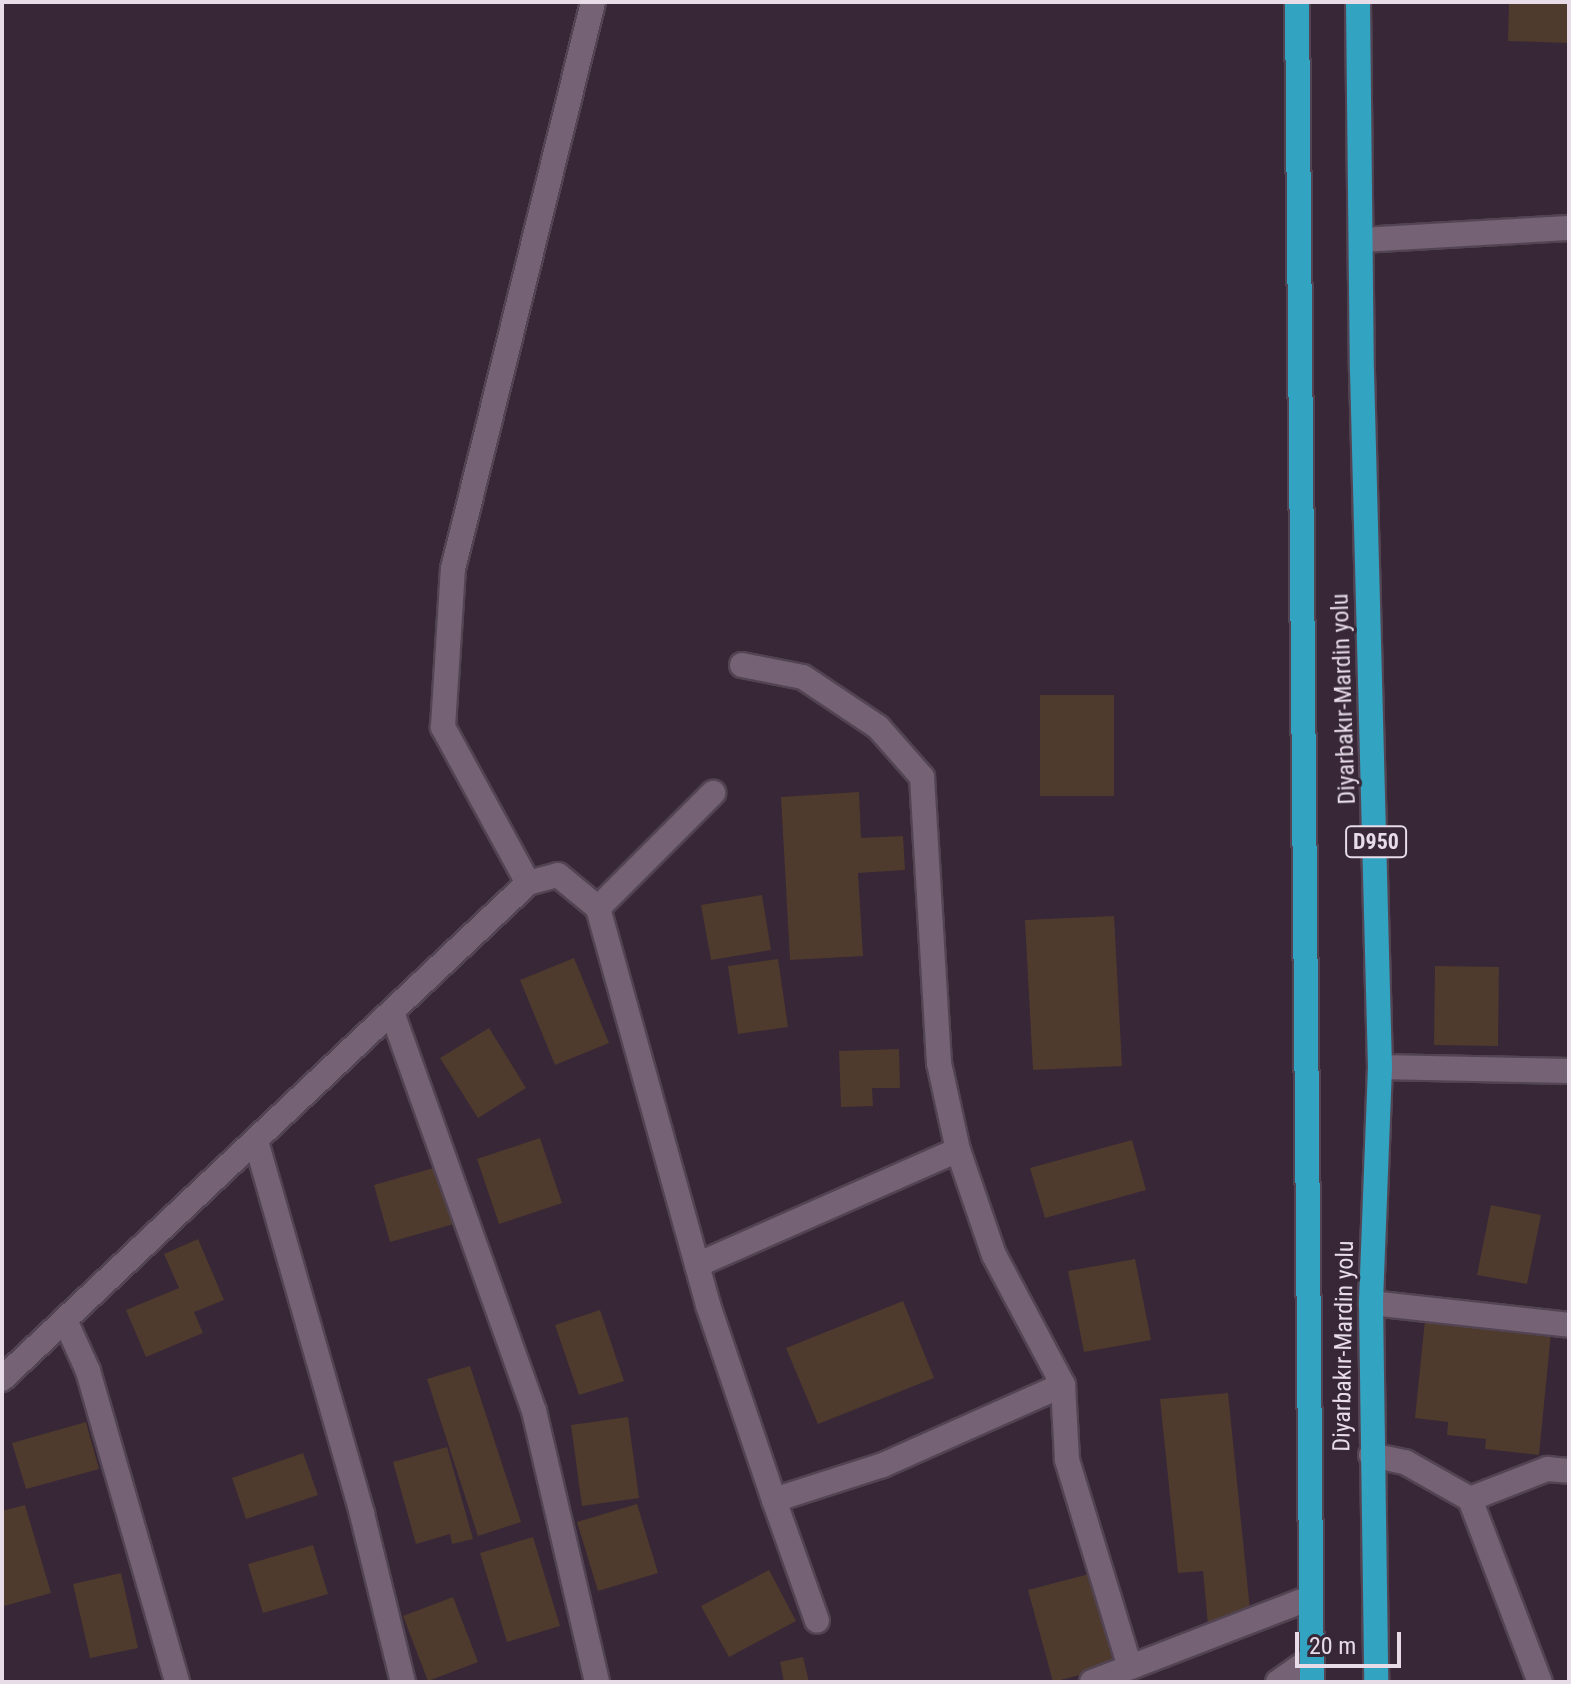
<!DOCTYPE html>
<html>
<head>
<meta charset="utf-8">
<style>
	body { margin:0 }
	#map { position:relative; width:1571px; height:1684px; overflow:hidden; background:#372737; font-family:"Roboto Condensed",sans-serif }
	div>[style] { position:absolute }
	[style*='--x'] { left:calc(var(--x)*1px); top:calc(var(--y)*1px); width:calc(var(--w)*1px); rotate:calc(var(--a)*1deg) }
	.building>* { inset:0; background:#4f3a2e }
	.roads { filter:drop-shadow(2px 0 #524452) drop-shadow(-2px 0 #524452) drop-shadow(0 2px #524452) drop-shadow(0 -2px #524452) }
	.minor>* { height:24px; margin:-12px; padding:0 12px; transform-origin:12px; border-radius:12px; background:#756275 }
	.highway>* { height:24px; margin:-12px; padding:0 12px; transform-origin:12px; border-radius:12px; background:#33a3c2 }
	span { translate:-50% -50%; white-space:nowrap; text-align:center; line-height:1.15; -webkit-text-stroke:6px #372737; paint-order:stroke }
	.shield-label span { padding:2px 6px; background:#372737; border:2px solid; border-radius:6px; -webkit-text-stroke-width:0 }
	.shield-label { font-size:22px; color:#e7dce7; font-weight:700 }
	.street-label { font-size:24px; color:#e7dce7 }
	.frame { position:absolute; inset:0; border:4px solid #e7dce7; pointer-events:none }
	.scale { position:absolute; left:1295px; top:1632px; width:106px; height:36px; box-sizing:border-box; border:4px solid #e7dce7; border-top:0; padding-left:10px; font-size:24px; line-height:28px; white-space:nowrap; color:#e7dce7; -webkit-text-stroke:6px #372737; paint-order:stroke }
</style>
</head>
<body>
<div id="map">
	<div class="building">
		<i style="clip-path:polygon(1509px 2px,1569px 2px,1569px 43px,1508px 41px)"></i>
		<i style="clip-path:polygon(1040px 695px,1114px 695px,1114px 796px,1040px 796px)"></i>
		<i style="clip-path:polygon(859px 792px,861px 838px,903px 836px,905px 870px,858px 873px,863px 956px,790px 960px,781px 797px)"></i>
		<i style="clip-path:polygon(762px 895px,771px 950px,711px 960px,701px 905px)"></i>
		<i style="clip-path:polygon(1114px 916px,1122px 1066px,1033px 1070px,1025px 920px)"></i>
		<i style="clip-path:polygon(574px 958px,609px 1043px,555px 1065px,520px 980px)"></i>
		<i style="clip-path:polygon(778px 959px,788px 1027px,738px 1034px,728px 966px)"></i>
		<i style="clip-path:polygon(1435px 966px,1499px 967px,1498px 1046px,1434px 1045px)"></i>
		<i style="clip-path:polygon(489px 1028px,526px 1088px,478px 1118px,440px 1058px)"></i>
		<i style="clip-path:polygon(899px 1049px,900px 1088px,872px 1088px,873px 1106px,841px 1107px,839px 1051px)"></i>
		<i style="clip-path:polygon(540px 1138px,562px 1203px,499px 1224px,477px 1159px)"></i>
		<i style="clip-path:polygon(1132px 1140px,1146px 1190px,1045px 1218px,1030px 1168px)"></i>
		<i style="clip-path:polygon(437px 1167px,454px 1224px,390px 1242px,374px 1185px)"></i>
		<i style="clip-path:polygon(1491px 1205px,1541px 1215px,1527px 1284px,1477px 1275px)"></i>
		<i style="clip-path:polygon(198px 1239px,224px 1300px,194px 1312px,203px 1333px,146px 1357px,126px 1310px,179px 1288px,164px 1254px)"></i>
		<i style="clip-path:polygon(1135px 1259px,1151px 1340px,1084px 1352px,1068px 1271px)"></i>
		<i style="clip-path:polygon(903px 1301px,934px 1378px,818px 1424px,786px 1348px)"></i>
		<i style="clip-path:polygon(600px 1310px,624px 1381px,579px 1395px,555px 1325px)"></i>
		<i style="clip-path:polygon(1425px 1320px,1551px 1333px,1539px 1455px,1485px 1449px,1486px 1439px,1447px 1435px,1448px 1422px,1415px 1418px)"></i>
		<i style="clip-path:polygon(470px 1366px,521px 1522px,478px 1536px,427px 1379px)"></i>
		<i style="clip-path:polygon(1228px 1393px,1251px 1620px,1208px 1625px,1203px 1571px,1178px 1573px,1160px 1399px)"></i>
		<i style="clip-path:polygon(628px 1417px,639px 1498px,582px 1506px,571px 1425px)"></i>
		<i style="clip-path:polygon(86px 1422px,99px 1469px,26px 1489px,12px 1443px)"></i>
		<i style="clip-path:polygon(447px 1447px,473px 1539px,452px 1544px,450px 1534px,416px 1544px,393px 1462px)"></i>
		<i style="clip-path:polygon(303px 1453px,318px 1495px,246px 1519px,232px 1478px)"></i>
		<i style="clip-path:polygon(637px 1504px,658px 1573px,598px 1591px,577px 1522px)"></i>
		<i style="clip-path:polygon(25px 1505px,51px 1593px,4px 1606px,2px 1511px)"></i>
		<i style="clip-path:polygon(533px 1537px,560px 1626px,507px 1642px,480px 1553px)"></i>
		<i style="clip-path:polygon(313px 1545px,328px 1594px,263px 1613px,248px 1564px)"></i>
		<i style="clip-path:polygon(769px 1570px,796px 1621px,729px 1657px,701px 1606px)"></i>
		<i style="clip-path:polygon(121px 1573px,138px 1648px,90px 1658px,73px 1584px)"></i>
		<i style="clip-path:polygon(1093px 1573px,1118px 1665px,1053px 1682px,1028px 1590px)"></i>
		<i style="clip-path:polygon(453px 1597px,478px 1662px,428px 1681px,403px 1616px)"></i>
		<i style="clip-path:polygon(803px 1657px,809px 1682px,784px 1682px,780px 1662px)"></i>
	</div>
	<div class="roads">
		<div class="minor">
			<i style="--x:1361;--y:240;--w:208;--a:-3.3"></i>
			<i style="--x:742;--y:665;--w:62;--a:11.1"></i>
			<i style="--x:803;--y:677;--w:90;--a:33.7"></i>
			<i style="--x:878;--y:727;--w:67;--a:48.7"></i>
			<i style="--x:922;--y:777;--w:287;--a:86.6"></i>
			<i style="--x:939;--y:1063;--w:89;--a:77.7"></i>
			<i style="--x:958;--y:1150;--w:111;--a:71.1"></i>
			<i style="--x:994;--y:1255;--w:147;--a:62"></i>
			<i style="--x:1063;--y:1385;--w:75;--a:86.9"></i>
			<i style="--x:1067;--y:1460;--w:216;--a:73.1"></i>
			<i style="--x:528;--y:883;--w:178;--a:-118.6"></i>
			<i style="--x:443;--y:727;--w:158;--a:-86.4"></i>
			<i style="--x:453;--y:569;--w:584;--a:-76.13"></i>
			<i style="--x:598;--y:908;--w:163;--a:-45"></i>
			<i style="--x:393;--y:1015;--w:420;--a:70.4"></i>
			<i style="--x:534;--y:1411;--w:278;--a:76.9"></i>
			<i style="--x:1380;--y:1067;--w:189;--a:1.2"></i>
			<i style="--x:256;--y:1141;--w:388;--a:74.1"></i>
			<i style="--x:362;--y:1514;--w:173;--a:76.3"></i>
			<i style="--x:697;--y:1265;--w:285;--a:-23.8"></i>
			<i style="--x:1371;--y:1303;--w:199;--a:6.3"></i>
			<i style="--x:65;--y:1320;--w:56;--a:65.7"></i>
			<i style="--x:88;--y:1371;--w:323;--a:74"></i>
			<i style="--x:2;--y:1379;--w:723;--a:-43.32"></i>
			<i style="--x:528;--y:883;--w:31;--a:-15"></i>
			<i style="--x:558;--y:875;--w:52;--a:39.5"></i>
			<i style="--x:598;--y:908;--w:412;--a:74.5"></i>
			<i style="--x:708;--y:1305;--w:206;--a:71.3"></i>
			<i style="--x:774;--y:1500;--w:114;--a:-17.8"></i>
			<i style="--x:883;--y:1465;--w:197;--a:-24"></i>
			<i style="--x:1371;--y:1455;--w:35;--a:12"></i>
			<i style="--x:1405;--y:1462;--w:75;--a:29.6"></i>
			<i style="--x:1470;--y:1499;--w:196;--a:69.1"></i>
			<i style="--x:1470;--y:1499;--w:83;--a:-21.3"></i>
			<i style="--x:1547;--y:1469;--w:22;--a:5"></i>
			<i style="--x:774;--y:1500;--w:128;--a:70.4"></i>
			<i style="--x:1092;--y:1682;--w:234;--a:-21.1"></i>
			<i style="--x:1278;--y:1682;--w:39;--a:-35"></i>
		</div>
		<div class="highway">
			<i style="--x:1297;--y:2;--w:1680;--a:89.49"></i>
			<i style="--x:1358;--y:2;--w:369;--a:89.4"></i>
			<i style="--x:1362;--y:371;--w:696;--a:88.52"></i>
			<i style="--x:1380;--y:1067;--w:236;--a:92.2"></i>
			<i style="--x:1371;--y:1303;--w:379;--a:89.2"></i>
		</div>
	</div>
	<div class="shield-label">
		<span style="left:1376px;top:842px">D950</span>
	</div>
	<div class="street-label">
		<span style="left:1344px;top:699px;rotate:-92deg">Diyarbakır-Mardin yolu</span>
		<span style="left:1344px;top:1346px;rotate:-89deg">Diyarbakır-Mardin yolu</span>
	</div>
	<div class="frame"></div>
	<div class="scale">20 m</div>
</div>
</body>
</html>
